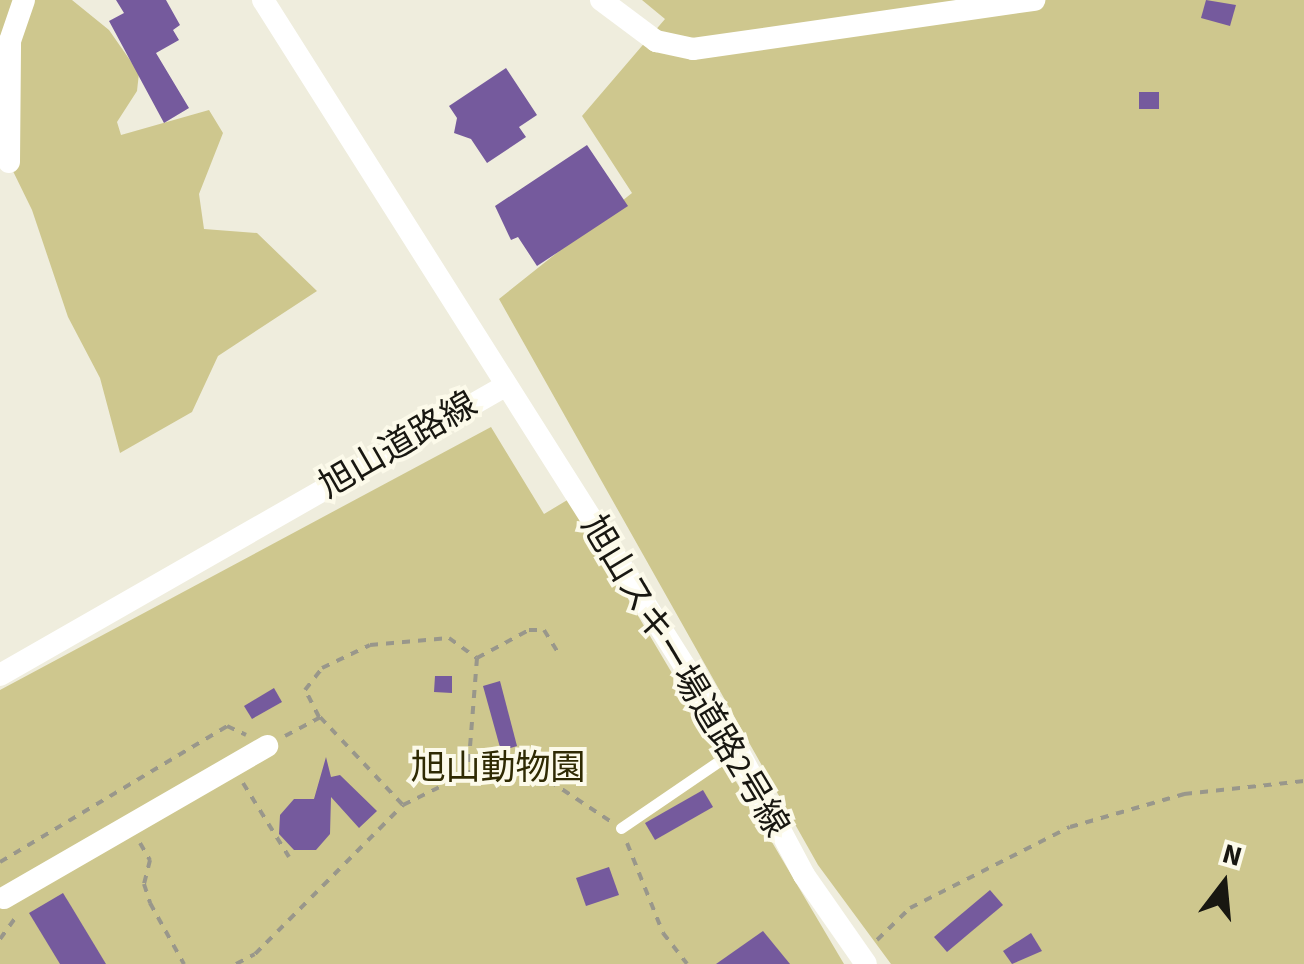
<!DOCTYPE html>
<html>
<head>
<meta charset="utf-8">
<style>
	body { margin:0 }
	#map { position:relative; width:1304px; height:964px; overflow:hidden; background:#efeddd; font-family:"Source Sans 3","Noto Sans JP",sans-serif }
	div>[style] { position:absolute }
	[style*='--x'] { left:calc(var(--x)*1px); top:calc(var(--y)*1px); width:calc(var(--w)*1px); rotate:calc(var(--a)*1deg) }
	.green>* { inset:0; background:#cec78e }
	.building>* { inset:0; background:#755a9d }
	.path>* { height:4px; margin-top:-2px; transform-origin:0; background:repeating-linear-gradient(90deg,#99978b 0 8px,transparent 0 16px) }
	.lane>* { height:11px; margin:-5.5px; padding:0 5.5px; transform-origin:5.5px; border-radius:5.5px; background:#fff }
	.street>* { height:22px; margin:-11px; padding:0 11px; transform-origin:11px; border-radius:11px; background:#fff }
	span { translate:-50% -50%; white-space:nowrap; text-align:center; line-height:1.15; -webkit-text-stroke:8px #fcfaea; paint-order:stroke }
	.street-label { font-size:35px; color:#181711 }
	.park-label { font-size:35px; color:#2f2a03 }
	.north { position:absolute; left:1174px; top:834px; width:100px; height:100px; -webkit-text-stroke:8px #fcfaea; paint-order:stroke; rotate:16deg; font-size:28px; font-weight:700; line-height:40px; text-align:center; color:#181711 }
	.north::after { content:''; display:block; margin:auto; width:35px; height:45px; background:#181711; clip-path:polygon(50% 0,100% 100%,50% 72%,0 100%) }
</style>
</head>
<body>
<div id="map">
	<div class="green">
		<i style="clip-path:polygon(0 0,72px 0,109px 30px,139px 73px,137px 91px,117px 122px,121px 135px,209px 110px,223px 133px,199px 194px,204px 229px,257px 233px,317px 291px,218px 356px,192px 412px,120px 453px,100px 378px,68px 317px,32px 210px,9px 163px,0 163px)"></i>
		<i style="clip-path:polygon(642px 0,1304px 0,1304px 964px,891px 964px,818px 865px,499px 299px,632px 193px,582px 116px,665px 19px)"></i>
		<i style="clip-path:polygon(491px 427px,544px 514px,569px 499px,844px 964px,0 964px,0 690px)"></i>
	</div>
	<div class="building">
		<i style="clip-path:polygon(116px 0,166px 0,180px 25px,173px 30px,179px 40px,156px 53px,189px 108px,164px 123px,109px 21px,124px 13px)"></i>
		<i style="clip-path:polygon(1206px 0,1236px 5px,1230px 26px,1201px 18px)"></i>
		<i style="clip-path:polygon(506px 68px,537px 115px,519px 127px,526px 137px,487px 163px,471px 139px,454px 133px,457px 118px,449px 106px)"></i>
		<i style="clip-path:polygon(1139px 92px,1159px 92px,1159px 109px,1139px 109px)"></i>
		<i style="clip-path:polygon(587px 145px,628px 206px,537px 266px,518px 237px,511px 240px,495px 206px)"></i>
		<i style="clip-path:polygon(435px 676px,452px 676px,452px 693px,434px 692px)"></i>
		<i style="clip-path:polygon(500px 681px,517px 746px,501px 751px,483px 686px)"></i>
		<i style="clip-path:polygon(274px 688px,282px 702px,252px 719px,244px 706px)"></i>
		<i style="clip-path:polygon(326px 757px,331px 777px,340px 775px,377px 811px,359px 828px,331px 797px,330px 834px,316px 850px,294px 850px,279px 834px,280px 815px,294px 799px,314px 799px)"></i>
		<i style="clip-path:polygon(703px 790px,713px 807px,655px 840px,645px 823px)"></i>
		<i style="clip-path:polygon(609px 867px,619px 895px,586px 906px,576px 878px)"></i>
		<i style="clip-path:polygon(990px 890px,1003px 905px,947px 952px,934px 937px)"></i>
		<i style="clip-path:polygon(63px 893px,71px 906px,106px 964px,60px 964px,29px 913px)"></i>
		<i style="clip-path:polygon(763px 931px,790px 964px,716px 964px)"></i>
		<i style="clip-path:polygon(1031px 933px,1042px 951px,1012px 964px,1003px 951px)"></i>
	</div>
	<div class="path">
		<i style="--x:477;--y:658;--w:59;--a:-28.3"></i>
		<i style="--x:529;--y:630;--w:15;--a:0"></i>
		<i style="--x:544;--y:630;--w:25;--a:58"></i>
		<i style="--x:319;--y:717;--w:30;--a:-117"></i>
		<i style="--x:305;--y:690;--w:28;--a:-52"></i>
		<i style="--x:322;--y:668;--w:53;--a:-25.6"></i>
		<i style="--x:370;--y:645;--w:79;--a:-5.1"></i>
		<i style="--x:449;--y:638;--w:34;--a:36"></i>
		<i style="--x:477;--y:658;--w:115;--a:94.5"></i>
		<i style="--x:285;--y:736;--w:40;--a:-28"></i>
		<i style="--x:320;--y:717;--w:121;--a:46.7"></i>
		<i style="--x:243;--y:783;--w:87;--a:58.1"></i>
		<i style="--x:140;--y:843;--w:20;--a:60"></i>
		<i style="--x:150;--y:860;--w:25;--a:104"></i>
		<i style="--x:144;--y:884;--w:20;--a:72"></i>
		<i style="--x:150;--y:903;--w:70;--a:60.9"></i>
		<i style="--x:627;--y:843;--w:97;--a:68.2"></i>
		<i style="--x:663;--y:933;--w:39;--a:52"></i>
		<i style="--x:0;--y:862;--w:265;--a:-30.9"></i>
		<i style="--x:227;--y:726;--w:21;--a:25"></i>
		<i style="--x:0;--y:939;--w:29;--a:-54"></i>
		<i style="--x:877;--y:940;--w:46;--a:-44.1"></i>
		<i style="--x:910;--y:908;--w:179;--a:-26.9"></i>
		<i style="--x:1070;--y:827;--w:119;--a:-16.1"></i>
		<i style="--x:1184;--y:794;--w:121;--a:-6.2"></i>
		<i style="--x:236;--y:964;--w:21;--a:-28"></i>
		<i style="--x:255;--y:954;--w:210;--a:-45.2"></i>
		<i style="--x:403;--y:805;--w:72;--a:-26.2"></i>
		<i style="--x:468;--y:773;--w:68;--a:-0.8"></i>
		<i style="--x:536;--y:772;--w:89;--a:33.5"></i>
	</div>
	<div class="lane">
		<i style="--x:621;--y:828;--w:140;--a:-34.3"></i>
	</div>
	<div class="street">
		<i style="--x:263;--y:0;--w:886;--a:57.67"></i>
		<i style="--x:737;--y:749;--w:143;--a:62"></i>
		<i style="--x:804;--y:875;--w:108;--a:55.1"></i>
		<i style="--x:601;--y:0;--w:69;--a:36.7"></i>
		<i style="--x:656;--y:41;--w:38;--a:12"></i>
		<i style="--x:693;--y:49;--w:345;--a:-8.2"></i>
		<i style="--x:9;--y:162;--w:121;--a:-89.5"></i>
		<i style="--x:10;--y:41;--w:43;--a:-71.1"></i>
		<i style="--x:0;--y:675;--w:582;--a:-29.78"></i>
		<i style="--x:4;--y:898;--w:304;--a:-30"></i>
	</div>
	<div class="street-label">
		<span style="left:398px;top:445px;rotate:-30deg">旭山道路線</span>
		<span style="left:685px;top:676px;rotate:59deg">旭山スキー場道路2号線</span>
	</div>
	<div class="park-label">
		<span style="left:498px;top:768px">旭山動物園</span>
	</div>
	<div class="north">N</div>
</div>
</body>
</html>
